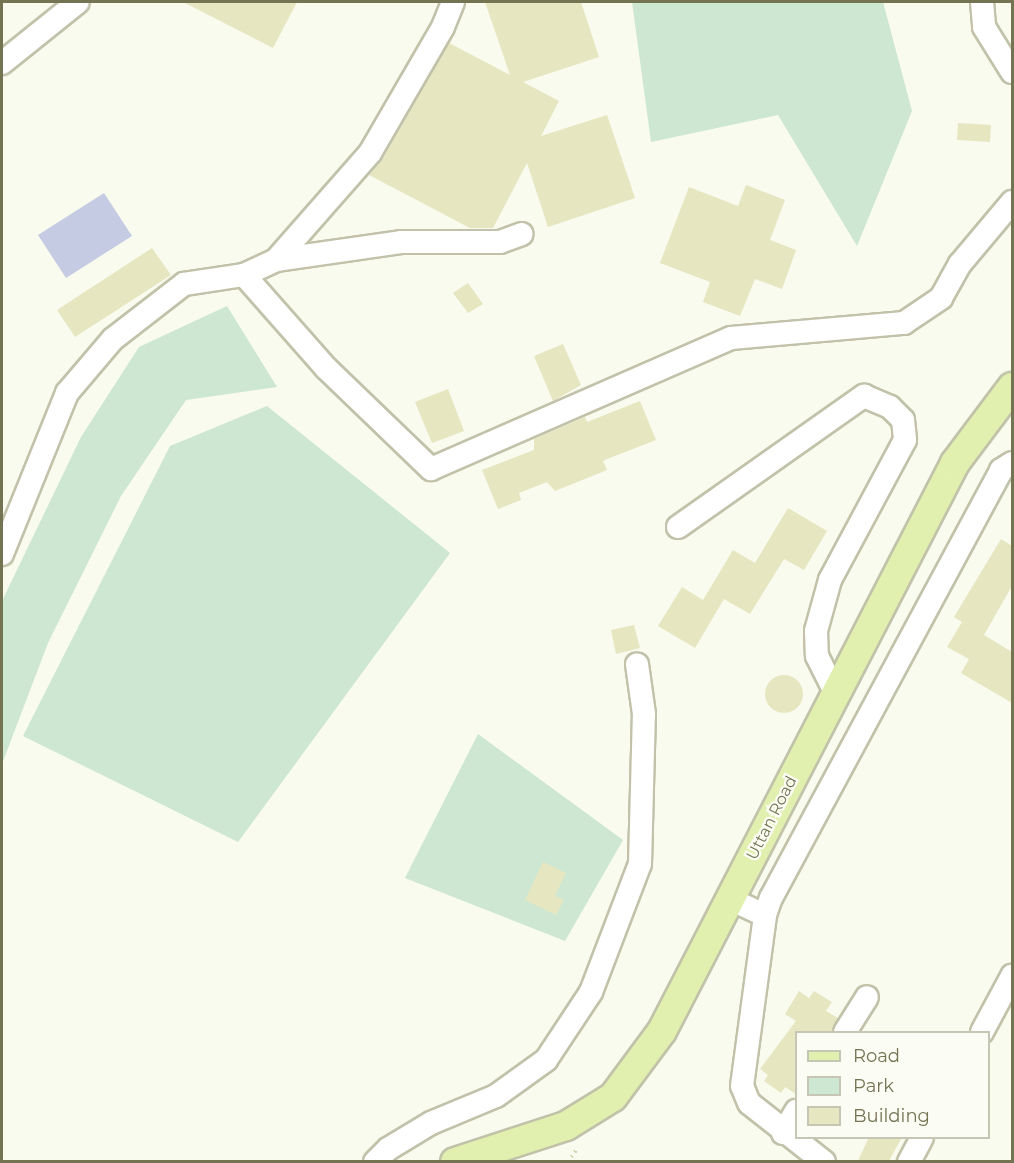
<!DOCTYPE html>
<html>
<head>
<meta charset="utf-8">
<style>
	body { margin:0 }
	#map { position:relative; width:1014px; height:1163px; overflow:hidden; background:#f8fbed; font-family:Montserrat,sans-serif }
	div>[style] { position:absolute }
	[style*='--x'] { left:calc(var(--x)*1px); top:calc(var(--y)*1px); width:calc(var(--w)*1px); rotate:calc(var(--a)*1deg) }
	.green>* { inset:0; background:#cde7d2 }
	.water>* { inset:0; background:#c4cbe3 }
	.building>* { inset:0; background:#e6e6c1 }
	.round { border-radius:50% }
	.path>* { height:4px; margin-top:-2px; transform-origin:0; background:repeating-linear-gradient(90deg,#d2d2ab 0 1.5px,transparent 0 6px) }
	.roads { filter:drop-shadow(2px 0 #c1c2a9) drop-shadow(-2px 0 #c1c2a9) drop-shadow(0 2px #c1c2a9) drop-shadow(0 -2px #c1c2a9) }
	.minor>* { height:22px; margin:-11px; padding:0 11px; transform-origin:11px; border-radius:11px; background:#fff }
	.major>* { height:28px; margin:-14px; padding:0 14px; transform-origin:14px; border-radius:14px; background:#e1f0af }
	span { translate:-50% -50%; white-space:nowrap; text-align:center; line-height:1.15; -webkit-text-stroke:4.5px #fbfdf4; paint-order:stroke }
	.street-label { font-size:16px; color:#747352 }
	.frame { position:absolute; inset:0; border:3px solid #747352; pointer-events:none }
	.legend { position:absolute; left:795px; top:1031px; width:195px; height:108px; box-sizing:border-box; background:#fbfdf4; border:2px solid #c5c6b3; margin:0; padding:8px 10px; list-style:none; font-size:18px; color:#747352 }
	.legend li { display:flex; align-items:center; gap:12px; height:30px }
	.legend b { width:30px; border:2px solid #c5c6b3 }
</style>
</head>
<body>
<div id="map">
	<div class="green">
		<i style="clip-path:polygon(632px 2px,883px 2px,912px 111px,857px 246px,778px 115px,651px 142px)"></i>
		<i style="clip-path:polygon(227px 306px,277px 387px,186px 400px,121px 496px,48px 643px,2px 764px,2px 601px,81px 437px,139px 347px)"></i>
		<i style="clip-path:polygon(267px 406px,450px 553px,238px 842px,23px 736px,170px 446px)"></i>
		<i style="clip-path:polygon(478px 734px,623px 840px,565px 941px,405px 878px)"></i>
	</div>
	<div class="water">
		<i style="clip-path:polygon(104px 193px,132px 236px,66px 278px,38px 235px)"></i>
	</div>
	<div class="building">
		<i style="clip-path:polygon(183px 2px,297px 2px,273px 48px)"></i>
		<i style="clip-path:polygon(485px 2px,581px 2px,599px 57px,523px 82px,559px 101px,541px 136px,607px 115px,635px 198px,548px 227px,527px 163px,493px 228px,470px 228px,369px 175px,382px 160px,449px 43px,510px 75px)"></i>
		<i style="clip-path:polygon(958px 123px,991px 125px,990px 142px,957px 140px)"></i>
		<i style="clip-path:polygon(746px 185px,785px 200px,770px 240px,796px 250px,782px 289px,755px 279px,740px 316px,703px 302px,710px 282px,660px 263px,689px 187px,738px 206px)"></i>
		<i style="clip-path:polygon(152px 248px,171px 275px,75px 337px,57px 310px)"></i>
		<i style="clip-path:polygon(468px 283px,483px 304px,468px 313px,453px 293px)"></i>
		<i style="clip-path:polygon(563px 344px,581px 385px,553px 401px,534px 356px)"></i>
		<i style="clip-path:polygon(448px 389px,464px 431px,432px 443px,415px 402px)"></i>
		<i style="clip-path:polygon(640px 401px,656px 440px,607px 459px,603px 461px,607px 470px,555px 491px,547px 482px,519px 493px,521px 500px,498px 509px,482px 470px,534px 450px,534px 439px,585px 417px,587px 422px)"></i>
		<i style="clip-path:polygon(788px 508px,827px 531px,804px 570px,784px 559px,750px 614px,724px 599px,695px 648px,658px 626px,682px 587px,703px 600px,733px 550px,755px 563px)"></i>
		<i style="clip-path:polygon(1001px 539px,1012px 546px,1012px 586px,984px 635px,1012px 652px,1012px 703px,961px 673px,969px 659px,947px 647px,962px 622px,954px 617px)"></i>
		<i style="clip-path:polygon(634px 625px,640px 648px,616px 654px,611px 630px)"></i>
		<i class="round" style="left:765px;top:675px;width:38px;height:38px"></i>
		<i style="clip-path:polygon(543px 862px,566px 873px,555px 896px,564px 900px,556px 915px,525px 900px)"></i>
		<i style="clip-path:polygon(799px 991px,809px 998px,814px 991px,832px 1002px,826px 1011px,838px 1018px,832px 1032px,796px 1032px,796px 1094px,785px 1087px,781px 1093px,764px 1081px,768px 1075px,760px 1069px,796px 1021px,785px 1014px)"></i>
		<i style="clip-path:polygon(869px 1137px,902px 1137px,889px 1161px,858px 1161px)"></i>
	</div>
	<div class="path">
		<i style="--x:568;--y:1162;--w:18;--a:-56"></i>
	</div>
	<div class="roads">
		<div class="minor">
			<i style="--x:982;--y:2;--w:25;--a:85"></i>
			<i style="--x:984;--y:27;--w:53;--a:58.1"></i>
			<i style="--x:2;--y:63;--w:97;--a:-38.8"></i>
			<i style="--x:276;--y:260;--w:126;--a:-8.2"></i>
			<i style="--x:401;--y:242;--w:99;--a:0"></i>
			<i style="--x:500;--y:242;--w:23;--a:-20"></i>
			<i style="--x:244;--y:275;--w:124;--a:48.6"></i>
			<i style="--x:326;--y:368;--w:146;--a:43.9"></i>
			<i style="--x:431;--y:469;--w:327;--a:-23.6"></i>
			<i style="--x:731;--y:338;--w:174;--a:-5"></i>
			<i style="--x:904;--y:323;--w:45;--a:-34"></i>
			<i style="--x:941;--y:298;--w:39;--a:-61"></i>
			<i style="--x:960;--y:264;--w:81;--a:-50"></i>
			<i style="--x:678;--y:527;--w:228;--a:-35.2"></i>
			<i style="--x:864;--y:396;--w:28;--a:23"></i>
			<i style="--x:890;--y:407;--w:18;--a:45"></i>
			<i style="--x:903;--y:420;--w:20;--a:84"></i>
			<i style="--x:905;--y:440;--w:159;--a:118.2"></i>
			<i style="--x:830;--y:580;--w:53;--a:105.4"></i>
			<i style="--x:816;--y:631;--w:25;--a:88"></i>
			<i style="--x:817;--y:656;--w:42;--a:63.4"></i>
			<i style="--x:2;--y:554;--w:174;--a:-68"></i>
			<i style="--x:67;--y:393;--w:71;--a:-49.6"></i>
			<i style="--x:113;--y:339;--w:90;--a:-37.8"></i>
			<i style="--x:184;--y:284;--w:61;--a:-8.5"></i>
			<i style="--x:244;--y:275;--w:35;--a:-25"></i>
			<i style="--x:276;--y:260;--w:142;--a:-48.7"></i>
			<i style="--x:370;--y:153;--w:146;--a:-59.9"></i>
			<i style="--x:443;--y:27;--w:27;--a:-68"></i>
			<i style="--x:730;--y:899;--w:38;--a:25"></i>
			<i style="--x:845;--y:1032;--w:41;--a:-57.8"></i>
			<i style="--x:982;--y:1032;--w:64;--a:-61.8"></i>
			<i style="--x:783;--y:1133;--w:26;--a:-59"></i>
			<i style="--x:375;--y:1162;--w:18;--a:-45"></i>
			<i style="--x:388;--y:1149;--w:50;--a:-31.2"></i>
			<i style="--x:431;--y:1123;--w:70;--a:-22.6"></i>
			<i style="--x:496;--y:1096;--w:62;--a:-35.8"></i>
			<i style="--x:546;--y:1060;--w:82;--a:-56.5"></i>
			<i style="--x:591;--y:992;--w:137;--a:-69.1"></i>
			<i style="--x:640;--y:864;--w:150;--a:-88.5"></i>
			<i style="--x:644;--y:714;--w:50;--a:-98"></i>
			<i style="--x:824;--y:1162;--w:95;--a:-141.8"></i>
			<i style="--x:749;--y:1103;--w:18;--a:-112"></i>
			<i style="--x:742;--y:1086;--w:173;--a:-82.3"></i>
			<i style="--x:765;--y:915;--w:18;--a:-71"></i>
			<i style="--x:771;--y:898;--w:486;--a:-61.7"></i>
			<i style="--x:1001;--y:470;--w:13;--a:-32"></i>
			<i style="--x:909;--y:1162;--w:27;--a:-62"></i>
		</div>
		<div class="major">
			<i style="--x:455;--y:1162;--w:117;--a:-18"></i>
			<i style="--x:566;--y:1126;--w:55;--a:-31.7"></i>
			<i style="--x:613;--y:1097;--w:82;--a:-53.4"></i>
			<i style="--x:662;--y:1031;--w:639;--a:-62.71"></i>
			<i style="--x:955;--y:463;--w:95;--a:-53.1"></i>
		</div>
	</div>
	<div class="street-label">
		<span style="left:772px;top:818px;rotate:-63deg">Uttan Road</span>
	</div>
	<div class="frame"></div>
	<ul class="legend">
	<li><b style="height:8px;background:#e1f0af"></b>Road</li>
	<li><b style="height:16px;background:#cde7d2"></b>Park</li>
	<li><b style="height:16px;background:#e6e6c1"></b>Building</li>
	</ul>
</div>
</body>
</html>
